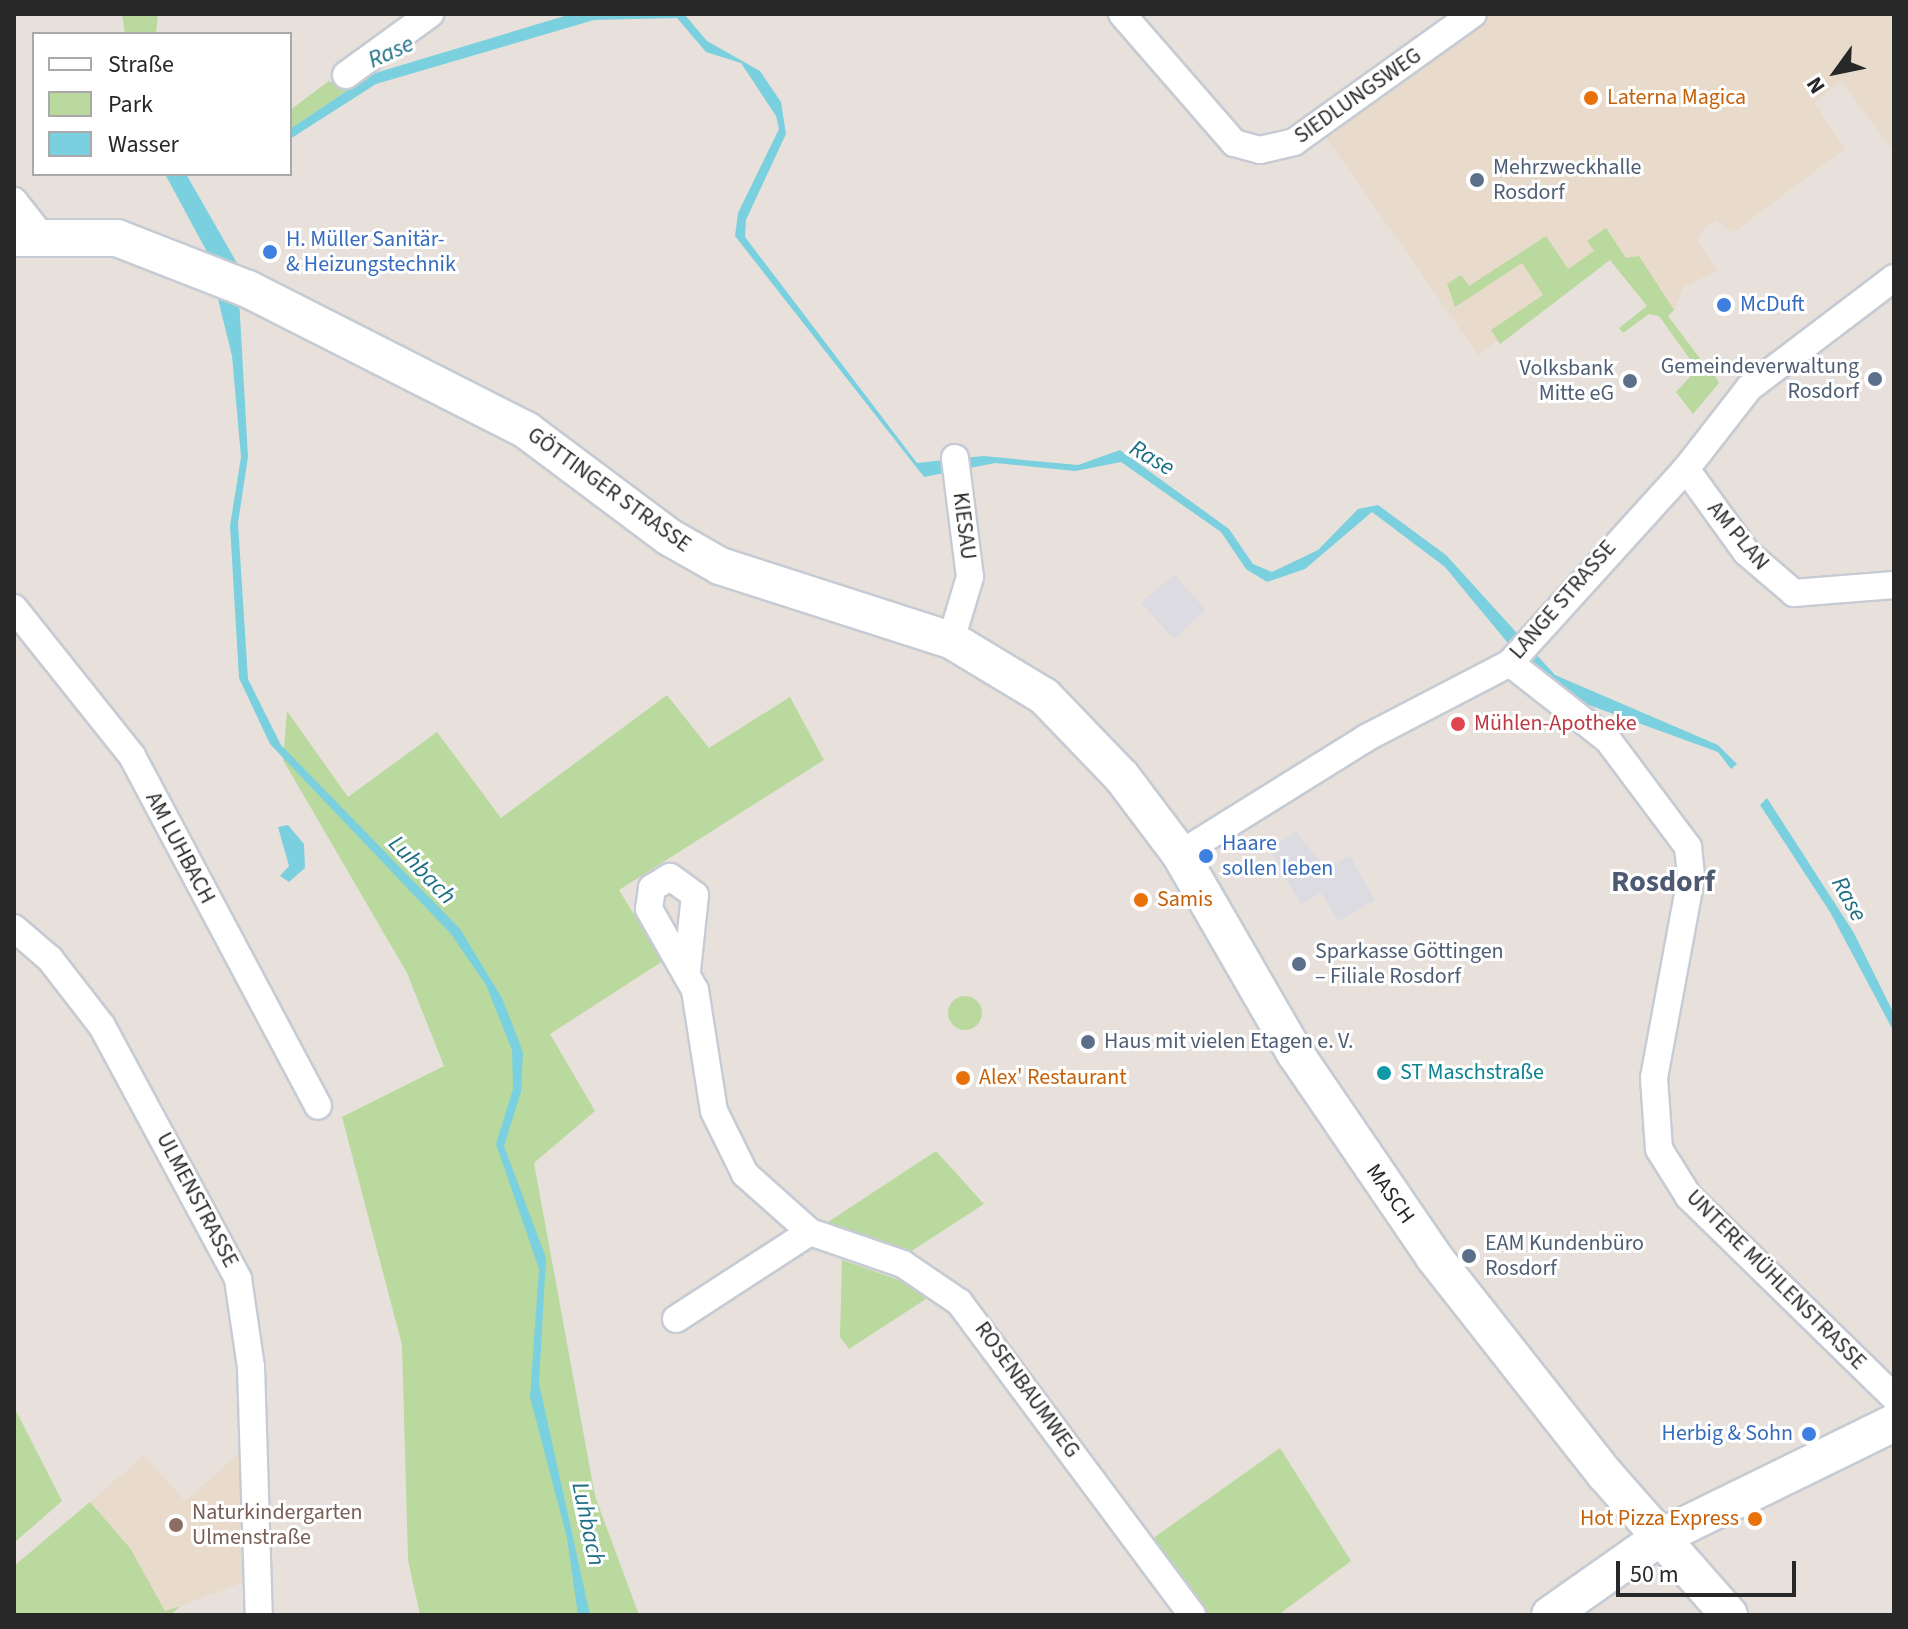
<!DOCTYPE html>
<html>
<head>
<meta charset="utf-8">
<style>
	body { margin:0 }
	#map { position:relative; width:1908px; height:1629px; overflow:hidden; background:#e8e1db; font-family:"Source Sans 3",sans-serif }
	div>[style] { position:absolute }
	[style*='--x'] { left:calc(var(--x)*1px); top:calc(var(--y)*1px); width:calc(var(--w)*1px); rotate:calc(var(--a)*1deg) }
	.industrial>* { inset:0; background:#dcdbe1 }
	.education>* { inset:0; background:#e8dbcc }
	.green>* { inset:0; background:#b9d99e }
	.round { border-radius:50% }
	.water>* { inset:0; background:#7ad0de }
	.roads { filter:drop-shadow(2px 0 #c6cbd4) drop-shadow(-2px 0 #c6cbd4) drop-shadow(0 2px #c6cbd4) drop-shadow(0 -2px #c6cbd4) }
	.street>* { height:26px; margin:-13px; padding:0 13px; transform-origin:13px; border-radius:13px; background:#fff }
	.secondary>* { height:36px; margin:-18px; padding:0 18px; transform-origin:18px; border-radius:18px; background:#fff }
	.dots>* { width:22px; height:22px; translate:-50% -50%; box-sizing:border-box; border:4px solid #fff; border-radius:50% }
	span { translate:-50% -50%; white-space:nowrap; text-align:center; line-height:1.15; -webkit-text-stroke:6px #fff; paint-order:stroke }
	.street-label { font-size:22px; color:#282828 }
	.food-label { font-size:22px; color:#c56008 }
	.left { translate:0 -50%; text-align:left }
	.right { translate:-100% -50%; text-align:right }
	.service-label { font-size:22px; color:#4e5e75 }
	.shop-label { font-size:22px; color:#366cbe }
	.health-label { font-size:22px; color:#be3a42 }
	.culture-label { font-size:22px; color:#0d838f }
	.education-label { font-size:22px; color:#785e54 }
	.water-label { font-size:24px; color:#1d6f86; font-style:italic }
	.district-label { font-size:30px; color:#4e5972; font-weight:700 }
	.frame { position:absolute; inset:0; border:16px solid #282828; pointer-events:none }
	.legend { position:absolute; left:32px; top:32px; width:260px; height:144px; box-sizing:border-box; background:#fff; border:2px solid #a9a9a9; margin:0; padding:10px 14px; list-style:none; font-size:24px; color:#282828 }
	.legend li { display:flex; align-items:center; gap:16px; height:40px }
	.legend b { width:40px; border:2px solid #a9a9a9 }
	.north { position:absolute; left:1796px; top:32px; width:80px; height:80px; -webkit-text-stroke:6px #fff; paint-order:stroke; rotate:237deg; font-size:22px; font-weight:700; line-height:32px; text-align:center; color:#282828 }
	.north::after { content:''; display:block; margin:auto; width:28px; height:36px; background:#282828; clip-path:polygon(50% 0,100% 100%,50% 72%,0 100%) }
	.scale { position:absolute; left:1616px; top:1561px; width:180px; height:36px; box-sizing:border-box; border:4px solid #282828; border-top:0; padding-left:10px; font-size:24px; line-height:28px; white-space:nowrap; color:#282828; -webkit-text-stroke:6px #fff; paint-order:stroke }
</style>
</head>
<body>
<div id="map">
	<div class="industrial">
		<i style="clip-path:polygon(1174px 574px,1206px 610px,1174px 639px,1141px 603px)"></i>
		<i style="clip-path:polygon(1296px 832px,1326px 869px,1350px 856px,1375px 900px,1338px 921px,1321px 893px,1301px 904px,1268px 848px)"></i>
	</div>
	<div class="education">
		<i style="clip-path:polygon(1491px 14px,1894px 14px,1894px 152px,1841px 81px,1815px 103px,1845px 149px,1733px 233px,1716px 220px,1704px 229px,1697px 239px,1717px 271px,1684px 287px,1674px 310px,1650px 310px,1610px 260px,1478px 355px,1325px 136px)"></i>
		<i style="clip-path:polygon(242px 1451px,244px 1582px,165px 1612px,130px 1548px,90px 1502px,144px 1455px,185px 1501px)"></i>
	</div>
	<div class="green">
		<i style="clip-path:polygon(122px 14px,158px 14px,156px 34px,125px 34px)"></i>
		<i style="clip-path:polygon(329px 81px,348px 90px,290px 129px,290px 110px)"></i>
		<i style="clip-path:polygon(1606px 228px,1626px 258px,1639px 256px,1674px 310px,1668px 316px,1705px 365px,1720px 361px,1711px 369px,1719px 383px,1693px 414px,1676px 392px,1697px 369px,1659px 316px,1649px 314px,1623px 333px,1619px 328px,1647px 306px,1610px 260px,1500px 344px,1491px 330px,1543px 295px,1522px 263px,1455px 307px,1447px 284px,1461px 275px,1469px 286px,1546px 236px,1568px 269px,1594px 251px,1587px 241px)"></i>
		<i style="clip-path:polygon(667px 695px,709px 748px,790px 697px,824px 760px,619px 890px,663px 961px,550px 1034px,595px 1111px,534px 1163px,595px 1496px,639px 1615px,420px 1615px,408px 1560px,402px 1345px,342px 1117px,444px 1066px,407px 973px,283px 760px,287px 711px,348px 797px,437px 732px,501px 818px)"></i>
		<i class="round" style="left:948px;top:996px;width:34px;height:34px"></i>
		<i style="clip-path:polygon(936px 1151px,984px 1204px,907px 1254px,822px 1226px)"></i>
		<i style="clip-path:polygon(842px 1260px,908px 1283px,929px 1297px,849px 1349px,840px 1337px)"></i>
		<i style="clip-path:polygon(14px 1407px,62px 1501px,14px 1543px)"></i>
		<i style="clip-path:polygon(1280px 1448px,1351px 1561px,1278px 1615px,1207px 1615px,1152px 1539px)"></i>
		<i style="clip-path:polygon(90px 1502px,130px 1548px,165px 1611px,181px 1606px,170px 1615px,14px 1615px,15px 1565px)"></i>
	</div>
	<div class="water">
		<i style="clip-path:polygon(571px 14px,684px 14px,707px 41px,760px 71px,781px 102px,786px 134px,746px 220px,745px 237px,917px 463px,983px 456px,1078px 465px,1120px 450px,1229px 529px,1253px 564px,1272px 572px,1318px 550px,1358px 509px,1378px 505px,1446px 555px,1555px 675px,1718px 745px,1737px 764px,1731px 769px,1718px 752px,1575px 700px,1535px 676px,1445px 567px,1372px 512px,1305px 569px,1267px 582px,1246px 569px,1221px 532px,1121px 462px,1075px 471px,995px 463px,924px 477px,735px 236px,738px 213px,779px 129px,776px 116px,741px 63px,706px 52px,677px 18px,594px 20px,376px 84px,290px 139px,290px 129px,372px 74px)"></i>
		<i style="clip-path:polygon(165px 174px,186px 174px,237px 263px,248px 457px,238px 523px,248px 679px,281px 745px,460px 929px,502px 998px,523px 1052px,521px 1092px,504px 1146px,546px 1258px,539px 1383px,590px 1615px,578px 1615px,567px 1538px,530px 1397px,539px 1269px,496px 1144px,513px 1089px,512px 1050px,486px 985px,451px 934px,270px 744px,239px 678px,230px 526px,241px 457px,232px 356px,206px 250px)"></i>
		<i style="clip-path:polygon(1767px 798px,1854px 933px,1894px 1014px,1894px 1032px,1830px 912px,1760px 805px)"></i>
		<i style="clip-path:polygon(288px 825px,304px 844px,305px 868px,289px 882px,280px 876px,289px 866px,278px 827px)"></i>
	</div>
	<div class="roads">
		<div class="street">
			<i style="--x:1122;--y:14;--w:171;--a:49"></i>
			<i style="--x:1234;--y:143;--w:27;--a:15"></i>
			<i style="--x:1260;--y:150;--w:35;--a:-13"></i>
			<i style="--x:1294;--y:142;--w:220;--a:-35.6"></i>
			<i style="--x:346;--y:75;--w:104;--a:-36"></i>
			<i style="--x:14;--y:201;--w:42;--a:51.8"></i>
			<i style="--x:1686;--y:469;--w:102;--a:54.1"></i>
			<i style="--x:1746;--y:552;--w:63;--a:40.5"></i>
			<i style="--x:1794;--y:593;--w:100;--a:-4.6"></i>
			<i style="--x:14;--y:608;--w:189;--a:51.4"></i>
			<i style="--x:132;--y:756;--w:396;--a:62"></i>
			<i style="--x:951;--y:640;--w:66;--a:-73.2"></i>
			<i style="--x:970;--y:577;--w:120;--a:-97.2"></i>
			<i style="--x:1510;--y:663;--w:125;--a:38.2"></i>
			<i style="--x:1608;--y:740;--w:134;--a:53.2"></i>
			<i style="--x:1688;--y:847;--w:31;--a:84"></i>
			<i style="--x:1691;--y:878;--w:203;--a:100.5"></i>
			<i style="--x:1654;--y:1078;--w:71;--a:86"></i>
			<i style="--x:1659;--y:1149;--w:57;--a:58"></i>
			<i style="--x:1689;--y:1197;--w:286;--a:44.3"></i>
			<i style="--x:1180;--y:854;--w:219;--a:-31.9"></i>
			<i style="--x:1366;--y:738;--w:162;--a:-27.5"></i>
			<i style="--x:1510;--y:663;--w:262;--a:-47.8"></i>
			<i style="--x:1686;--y:469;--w:103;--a:-52.1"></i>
			<i style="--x:1749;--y:388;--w:182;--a:-37.2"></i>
			<i style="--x:14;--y:928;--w:48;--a:40.7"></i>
			<i style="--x:50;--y:959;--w:85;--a:52.2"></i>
			<i style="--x:102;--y:1026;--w:287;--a:61.7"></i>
			<i style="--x:238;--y:1279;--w:89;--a:81.6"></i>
			<i style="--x:251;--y:1367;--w:248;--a:88.2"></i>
			<i style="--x:687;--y:970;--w:75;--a:-83.9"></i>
			<i style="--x:695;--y:895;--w:31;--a:-144"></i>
			<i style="--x:670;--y:877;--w:21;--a:149"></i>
			<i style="--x:652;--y:888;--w:21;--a:98"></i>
			<i style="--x:649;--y:909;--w:93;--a:60.4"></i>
			<i style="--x:695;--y:990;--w:122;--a:81.1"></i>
			<i style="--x:714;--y:1111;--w:70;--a:63.8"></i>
			<i style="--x:745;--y:1174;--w:87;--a:41.7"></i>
			<i style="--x:810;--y:1232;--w:98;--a:19"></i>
			<i style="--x:903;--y:1264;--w:68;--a:34.2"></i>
			<i style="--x:959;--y:1302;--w:390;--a:53.3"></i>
			<i style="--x:676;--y:1319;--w:160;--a:-33"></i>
		</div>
		<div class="secondary">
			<i style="--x:14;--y:238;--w:103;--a:0"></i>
			<i style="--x:117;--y:238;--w:141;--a:21.3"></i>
			<i style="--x:248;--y:289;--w:312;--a:26.9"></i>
			<i style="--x:526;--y:430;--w:179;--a:36.8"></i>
			<i style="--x:669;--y:537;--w:59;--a:29.6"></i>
			<i style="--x:720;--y:566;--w:243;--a:17.8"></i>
			<i style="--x:951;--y:640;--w:109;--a:31.1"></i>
			<i style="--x:1044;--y:696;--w:112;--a:46.1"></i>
			<i style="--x:1122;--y:777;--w:96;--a:53"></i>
			<i style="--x:1180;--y:854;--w:230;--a:60"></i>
			<i style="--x:1295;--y:1053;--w:247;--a:55.7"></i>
			<i style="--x:1434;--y:1257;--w:275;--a:51.8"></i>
			<i style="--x:1604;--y:1473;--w:189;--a:48.6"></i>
			<i style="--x:1550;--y:1615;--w:133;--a:-35.2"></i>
			<i style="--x:1659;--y:1538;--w:262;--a:-26.1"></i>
		</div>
	</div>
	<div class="dots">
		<i style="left:1591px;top:98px;background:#e8710a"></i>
		<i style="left:1477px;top:180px;background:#5c6f8a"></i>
		<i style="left:270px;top:252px;background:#3f7fe0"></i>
		<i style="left:1724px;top:305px;background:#3f7fe0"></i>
		<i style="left:1875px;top:379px;background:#5c6f8a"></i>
		<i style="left:1630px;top:381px;background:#5c6f8a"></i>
		<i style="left:1458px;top:724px;background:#e0444e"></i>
		<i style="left:1206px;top:856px;background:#3f7fe0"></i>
		<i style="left:1141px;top:900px;background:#e8710a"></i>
		<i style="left:1299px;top:964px;background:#5c6f8a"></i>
		<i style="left:1088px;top:1042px;background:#5c6f8a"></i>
		<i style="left:1384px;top:1073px;background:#0f9aa8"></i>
		<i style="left:963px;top:1078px;background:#e8710a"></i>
		<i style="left:1469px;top:1256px;background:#5c6f8a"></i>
		<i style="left:1809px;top:1434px;background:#3f7fe0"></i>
		<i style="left:1755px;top:1519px;background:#e8710a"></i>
		<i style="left:176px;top:1525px;background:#8d6e63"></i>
	</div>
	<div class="street-label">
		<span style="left:1358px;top:96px;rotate:-35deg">SIEDLUNGSWEG</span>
		<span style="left:609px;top:490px;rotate:36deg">GÖTTINGER STRASSE</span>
		<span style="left:964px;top:526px;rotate:83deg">KIESAU</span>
		<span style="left:1738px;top:536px;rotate:50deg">AM PLAN</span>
		<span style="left:1563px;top:600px;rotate:-49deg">LANGE STRASSE</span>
		<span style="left:180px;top:848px;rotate:62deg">AM LUHBACH</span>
		<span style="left:1390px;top:1194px;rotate:55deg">MASCH</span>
		<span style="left:197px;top:1200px;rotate:62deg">ULMENSTRASSE</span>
		<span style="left:1776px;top:1280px;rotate:45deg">UNTERE MÜHLENSTRASSE</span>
		<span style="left:1027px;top:1390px;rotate:54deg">ROSENBAUMWEG</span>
	</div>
	<div class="food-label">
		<span class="left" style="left:1607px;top:98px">Laterna Magica</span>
		<span class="left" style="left:1157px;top:900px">Samis</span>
		<span class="left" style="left:979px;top:1078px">Alex' Restaurant</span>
		<span class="right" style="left:1739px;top:1519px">Hot Pizza Express</span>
	</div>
	<div class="service-label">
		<span class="left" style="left:1493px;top:180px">Mehrzweckhalle<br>Rosdorf</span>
		<span class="right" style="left:1859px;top:379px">Gemeindeverwaltung<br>Rosdorf</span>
		<span class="right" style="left:1614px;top:381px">Volksbank<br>Mitte eG</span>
		<span class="left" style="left:1315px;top:964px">Sparkasse Göttingen<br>– Filiale Rosdorf</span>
		<span class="left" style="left:1104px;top:1042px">Haus mit vielen Etagen e. V.</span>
		<span class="left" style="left:1485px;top:1256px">EAM Kundenbüro<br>Rosdorf</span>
	</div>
	<div class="shop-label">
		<span class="left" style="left:286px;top:252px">H. Müller Sanitär-<br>&amp; Heizungstechnik</span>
		<span class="left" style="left:1740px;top:305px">McDuft</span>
		<span class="left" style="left:1222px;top:856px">Haare<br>sollen leben</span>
		<span class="right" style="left:1793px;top:1434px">Herbig &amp; Sohn</span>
	</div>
	<div class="health-label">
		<span class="left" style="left:1474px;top:724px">Mühlen-Apotheke</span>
	</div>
	<div class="culture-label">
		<span class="left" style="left:1400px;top:1073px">ST Maschstraße</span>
	</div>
	<div class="education-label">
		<span class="left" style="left:192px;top:1525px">Naturkindergarten<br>Ulmenstraße</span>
	</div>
	<div class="water-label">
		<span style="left:391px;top:52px;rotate:-24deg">Rase</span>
		<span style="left:1152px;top:458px;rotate:30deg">Rase</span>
		<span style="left:422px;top:870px;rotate:46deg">Luhbach</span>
		<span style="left:1849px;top:899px;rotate:61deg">Rase</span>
		<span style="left:588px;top:1524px;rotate:78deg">Luhbach</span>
	</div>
	<div class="district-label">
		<span style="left:1663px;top:882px">Rosdorf</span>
	</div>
	<div class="frame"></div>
	<ul class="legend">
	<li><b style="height:10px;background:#fff"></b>Straße</li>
	<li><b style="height:22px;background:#b9d99e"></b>Park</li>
	<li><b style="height:22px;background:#7ad0de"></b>Wasser</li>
	</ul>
	<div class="north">N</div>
	<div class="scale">50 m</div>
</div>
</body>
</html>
